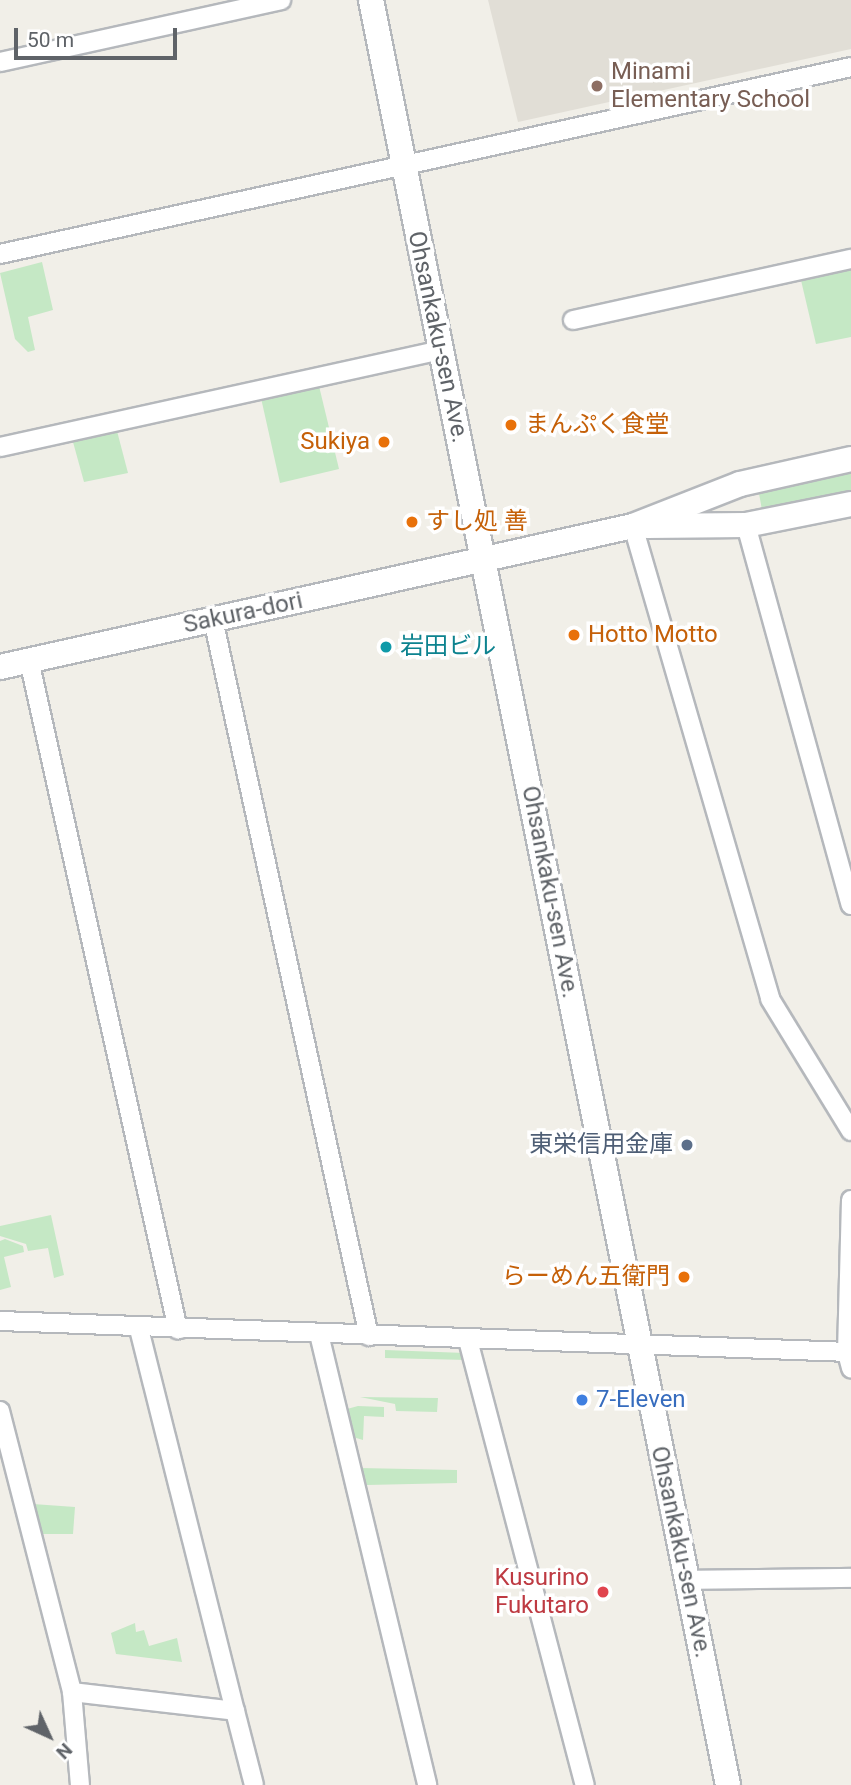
<!DOCTYPE html>
<html>
<head>
<meta charset="utf-8">
<style>
	body { margin:0 }
	#map { position:relative; width:851px; height:1785px; overflow:hidden; background:#f1efe8; font-family:Roboto,"Noto Sans JP",sans-serif }
	div>[style] { position:absolute }
	[style*='--x'] { left:calc(var(--x)*1px); top:calc(var(--y)*1px); width:calc(var(--w)*1px); rotate:calc(var(--a)*1deg) }
	.education>* { inset:0; background:#e1ded6 }
	.green>* { inset:0; background:#c5e8c5 }
	.roads { filter:drop-shadow(2px 0 #b5b8bc) drop-shadow(-2px 0 #b5b8bc) drop-shadow(0 2px #b5b8bc) drop-shadow(0 -2px #b5b8bc) }
	.street>* { height:18px; margin:-9px; padding:0 9px; transform-origin:9px; border-radius:9px; background:#fff }
	.secondary>* { height:24px; margin:-12px; padding:0 12px; transform-origin:12px; border-radius:12px; background:#fff }
	.dots>* { width:19px; height:19px; translate:-50% -50%; box-sizing:border-box; border:4px solid #fff; border-radius:50% }
	span { translate:-50% -50%; white-space:nowrap; text-align:center; line-height:1.15; -webkit-text-stroke:7px #fff; paint-order:stroke }
	.education-label { font-size:24px; color:#785e54 }
	.left { translate:0 -50%; text-align:left }
	.street-label { font-size:24px; color:#5f6368 }
	.food-label { font-size:24px; color:#c56008 }
	.right { translate:-100% -50%; text-align:right }
	.culture-label { font-size:24px; color:#0d838f }
	.service-label { font-size:24px; color:#4e5e75 }
	.shop-label { font-size:24px; color:#366cbe }
	.health-label { font-size:24px; color:#be3a42 }
	.north { position:absolute; left:14px; top:1701px; width:70px; height:70px; -webkit-text-stroke:5px #fff; paint-order:stroke; rotate:135deg; font-size:19px; font-weight:700; line-height:28px; text-align:center; color:#5f6368 }
	.north::after { content:''; display:block; margin:auto; width:24px; height:32px; background:#5f6368; clip-path:polygon(50% 0,100% 100%,50% 72%,0 100%) }
	.scale { position:absolute; left:14px; top:28px; width:163px; height:32px; box-sizing:border-box; border:4px solid #5f6368; border-top:0; padding-left:9px; font-size:21px; line-height:24px; white-space:nowrap; color:#5f6368; -webkit-text-stroke:5px #fff; paint-order:stroke }
</style>
</head>
<body>
<div id="map">
	<div class="education">
		<i style="clip-path:polygon(488px 0,851px 0,851px 49px,518px 122px)"></i>
	</div>
	<div class="green">
		<i style="clip-path:polygon(42px 262px,53px 310px,28px 317px,35px 350px,28px 352px,15px 339px,0 273px)"></i>
		<i style="clip-path:polygon(851px 266px,851px 337px,816px 344px,800px 276px)"></i>
		<i style="clip-path:polygon(319px 386px,339px 469px,280px 483px,261px 398px)"></i>
		<i style="clip-path:polygon(117px 431px,128px 473px,84px 482px,73px 442px)"></i>
		<i style="clip-path:polygon(851px 467px,851px 491px,762px 510px,758px 488px)"></i>
		<i style="clip-path:polygon(51px 1215px,64px 1275px,54px 1278px,48px 1248px,28px 1251px,26px 1244px,0 1236px,0 1226px)"></i>
		<i style="clip-path:polygon(5px 1239px,23px 1246px,24px 1252px,4px 1257px,11px 1287px,0 1290px,0 1241px)"></i>
		<i style="clip-path:polygon(385px 1350px,465px 1353px,467px 1360px,385px 1358px)"></i>
		<i style="clip-path:polygon(360px 1397px,438px 1398px,437px 1412px,396px 1411px,395px 1404px)"></i>
		<i style="clip-path:polygon(358px 1406px,384px 1407px,384px 1417px,364px 1416px,363px 1440px,353px 1437px,347px 1409px)"></i>
		<i style="clip-path:polygon(360px 1468px,457px 1470px,457px 1483px,367px 1485px)"></i>
		<i style="clip-path:polygon(33px 1504px,75px 1507px,73px 1534px,42px 1534px)"></i>
		<i style="clip-path:polygon(135px 1623px,136px 1632px,144px 1630px,149px 1646px,177px 1638px,182px 1662px,116px 1654px,111px 1633px)"></i>
	</div>
	<div class="roads">
		<div class="street">
			<i style="--x:0;--y:62;--w:288;--a:-12.4"></i>
			<i style="--x:0;--y:254;--w:871;--a:-12.39"></i>
			<i style="--x:573;--y:320;--w:285;--a:-12.4"></i>
			<i style="--x:0;--y:447;--w:451;--a:-12.4"></i>
			<i style="--x:746;--y:525;--w:394;--a:74.6"></i>
			<i style="--x:633;--y:526;--w:492;--a:73.8"></i>
			<i style="--x:770;--y:999;--w:155;--a:58.5"></i>
			<i style="--x:213;--y:619;--w:734;--a:77.73"></i>
			<i style="--x:29;--y:660;--w:686;--a:77.46"></i>
			<i style="--x:851;--y:1200;--w:153;--a:91.5"></i>
			<i style="--x:847;--y:1353;--w:16;--a:75"></i>
			<i style="--x:0;--y:1321;--w:852;--a:2.09"></i>
			<i style="--x:139;--y:1329;--w:394;--a:75.9"></i>
			<i style="--x:319;--y:1334;--w:464;--a:76.5"></i>
			<i style="--x:468;--y:1340;--w:460;--a:75.3"></i>
			<i style="--x:0;--y:1411;--w:290;--a:75.6"></i>
			<i style="--x:72;--y:1692;--w:93;--a:85.1"></i>
			<i style="--x:686;--y:1580;--w:165;--a:-0.7"></i>
			<i style="--x:72;--y:1692;--w:164;--a:6.6"></i>
			<i style="--x:235;--y:1711;--w:76;--a:75.6"></i>
		</div>
		<div class="secondary">
			<i style="--x:371;--y:0;--w:1820;--a:78.69"></i>
			<i style="--x:647;--y:526;--w:99;--a:-0.6"></i>
			<i style="--x:746;--y:525;--w:107;--a:-11.3"></i>
			<i style="--x:0;--y:667;--w:649;--a:-12.56"></i>
			<i style="--x:633;--y:526;--w:115;--a:-21.4"></i>
			<i style="--x:740;--y:484;--w:114;--a:-12.7"></i>
		</div>
	</div>
	<div class="dots">
		<i style="left:597px;top:86px;background:#8d6e63"></i>
		<i style="left:511px;top:425px;background:#e8710a"></i>
		<i style="left:384px;top:442px;background:#e8710a"></i>
		<i style="left:412px;top:522px;background:#e8710a"></i>
		<i style="left:574px;top:635px;background:#e8710a"></i>
		<i style="left:386px;top:647px;background:#0f9aa8"></i>
		<i style="left:687px;top:1145px;background:#5c6f8a"></i>
		<i style="left:684px;top:1277px;background:#e8710a"></i>
		<i style="left:582px;top:1400px;background:#3f7fe0"></i>
		<i style="left:603px;top:1592px;background:#e0444e"></i>
	</div>
	<div class="education-label">
		<span class="left" style="left:611px;top:86px">Minami<br>Elementary School</span>
	</div>
	<div class="street-label">
		<span style="left:438px;top:337px;rotate:78deg">Ohsankaku-sen Ave.</span>
		<span style="left:243px;top:613px;rotate:-12deg">Sakura-dori</span>
		<span style="left:550px;top:892px;rotate:79deg">Ohsankaku-sen Ave.</span>
		<span style="left:681px;top:1552px;rotate:78deg">Ohsankaku-sen Ave.</span>
	</div>
	<div class="food-label">
		<span class="left" style="left:525px;top:425px">まんぷく食堂</span>
		<span class="right" style="left:370px;top:442px">Sukiya</span>
		<span class="left" style="left:426px;top:522px">すし処 善</span>
		<span class="left" style="left:588px;top:635px">Hotto Motto</span>
		<span class="right" style="left:670px;top:1277px">らーめん五衛門</span>
	</div>
	<div class="culture-label">
		<span class="left" style="left:400px;top:647px">岩田ビル</span>
	</div>
	<div class="service-label">
		<span class="right" style="left:673px;top:1145px">東栄信用金庫</span>
	</div>
	<div class="shop-label">
		<span class="left" style="left:596px;top:1400px">7-Eleven</span>
	</div>
	<div class="health-label">
		<span class="right" style="left:589px;top:1592px">Kusurino<br>Fukutaro</span>
	</div>
	<div class="north">N</div>
	<div class="scale">50 m</div>
</div>
</body>
</html>
